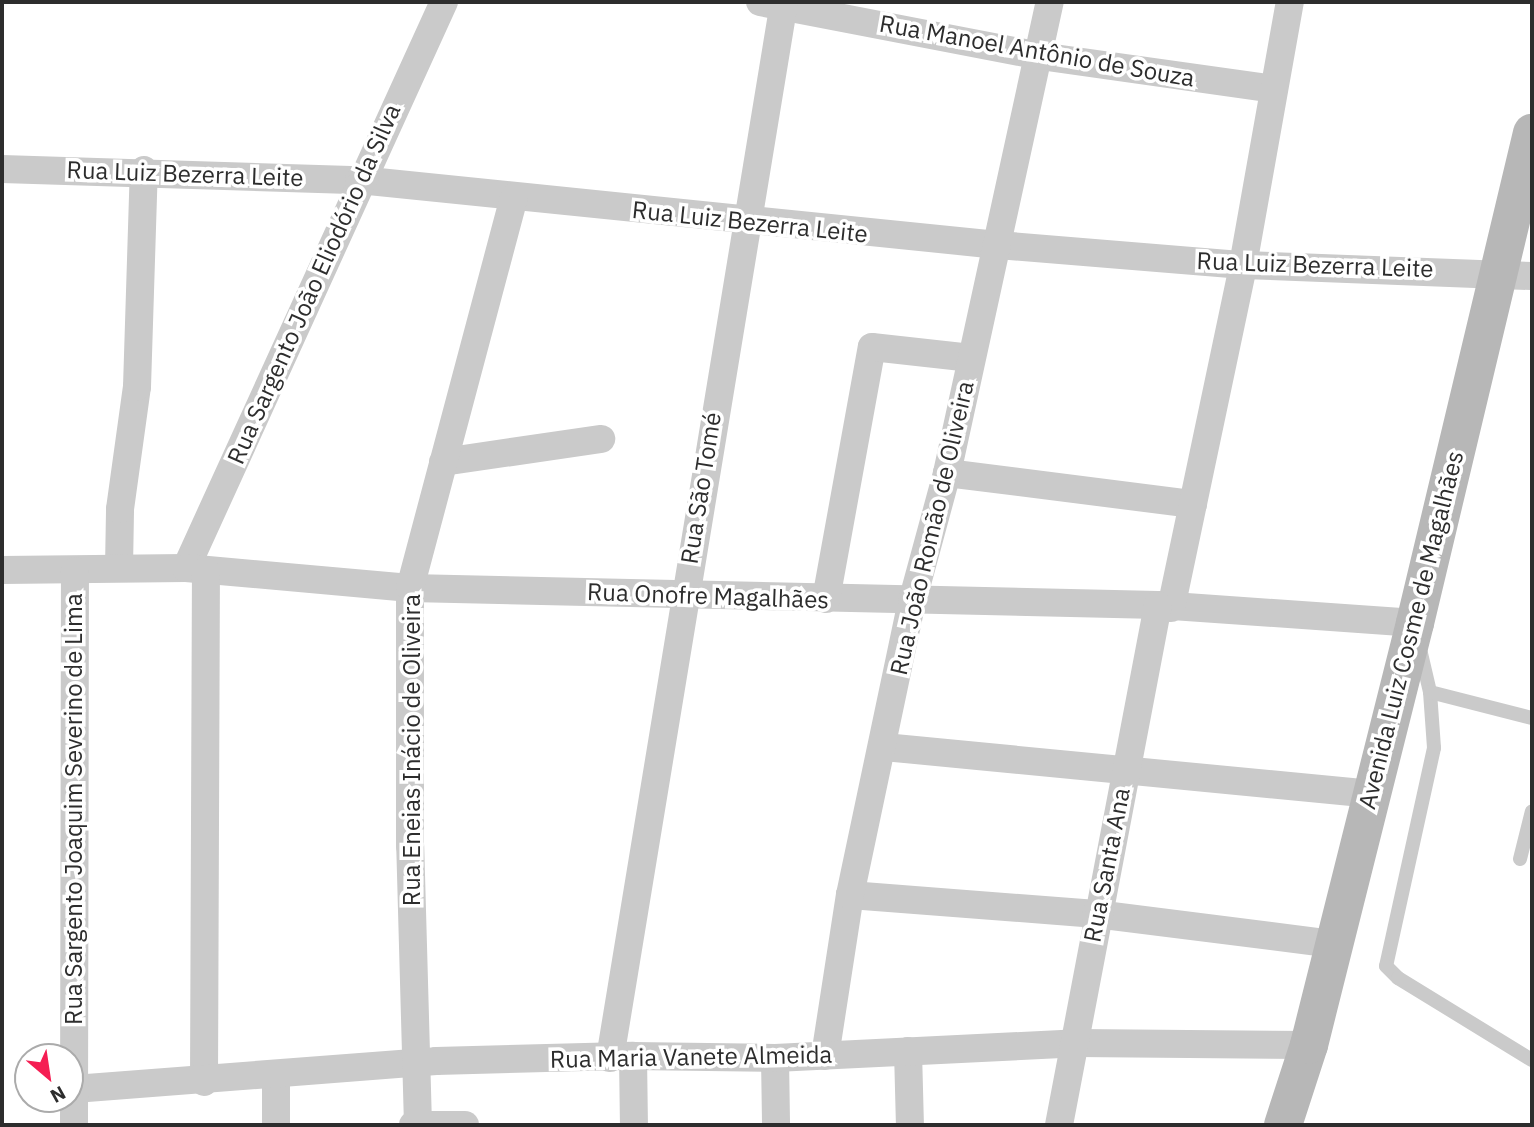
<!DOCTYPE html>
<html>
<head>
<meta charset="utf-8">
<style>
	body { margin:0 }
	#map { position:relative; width:1534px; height:1127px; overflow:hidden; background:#fff; font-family:"IBM Plex Sans",sans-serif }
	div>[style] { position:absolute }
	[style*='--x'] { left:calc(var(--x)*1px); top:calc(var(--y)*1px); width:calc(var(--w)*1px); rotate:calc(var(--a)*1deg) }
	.service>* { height:14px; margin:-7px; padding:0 7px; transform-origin:7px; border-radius:7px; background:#cacaca }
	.minor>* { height:28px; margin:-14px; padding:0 14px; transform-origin:14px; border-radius:14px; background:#cacaca }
	.secondary>* { height:38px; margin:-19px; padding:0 19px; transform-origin:19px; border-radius:19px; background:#b7b7b7 }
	span { translate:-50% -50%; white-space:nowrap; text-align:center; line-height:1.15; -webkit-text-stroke:7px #fff; paint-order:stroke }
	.street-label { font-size:24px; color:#2d2d2d }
	.frame { position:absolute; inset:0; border:4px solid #2d2d2d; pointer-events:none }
	.north { position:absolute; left:14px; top:1043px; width:70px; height:70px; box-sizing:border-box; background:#fff; border:2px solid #ababab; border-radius:50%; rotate:151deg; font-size:19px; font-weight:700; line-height:28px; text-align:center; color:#2d2d2d }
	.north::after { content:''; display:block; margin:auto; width:24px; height:32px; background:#f51e53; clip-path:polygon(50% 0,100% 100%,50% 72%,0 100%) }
</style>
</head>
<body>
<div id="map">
	<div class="service">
		<i style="--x:1420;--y:649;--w:44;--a:76.9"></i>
		<i style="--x:1430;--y:692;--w:56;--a:85.9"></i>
		<i style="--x:1434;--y:748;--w:223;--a:102.4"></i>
		<i style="--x:1386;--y:966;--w:17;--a:45"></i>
		<i style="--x:1398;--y:978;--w:157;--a:31.5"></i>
		<i style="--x:1430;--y:692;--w:105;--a:14.3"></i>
		<i style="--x:1520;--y:859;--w:49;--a:-76"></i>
	</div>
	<div class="minor">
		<i style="--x:760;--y:2;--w:285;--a:10.9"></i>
		<i style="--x:1040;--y:56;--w:236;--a:8"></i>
		<i style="--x:2;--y:169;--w:357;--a:1.8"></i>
		<i style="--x:359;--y:180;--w:642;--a:5.81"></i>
		<i style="--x:998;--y:245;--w:246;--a:4.7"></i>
		<i style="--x:1243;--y:265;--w:289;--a:2.2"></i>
		<i style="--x:443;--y:462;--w:160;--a:-8.3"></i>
		<i style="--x:947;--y:473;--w:248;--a:7.2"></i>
		<i style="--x:119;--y:568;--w:59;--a:-89"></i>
		<i style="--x:120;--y:509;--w:123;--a:-82.1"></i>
		<i style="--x:137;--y:387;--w:217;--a:-88.2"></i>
		<i style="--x:186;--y:568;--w:622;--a:-65.5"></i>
		<i style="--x:2;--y:570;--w:184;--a:-0.6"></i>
		<i style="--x:186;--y:568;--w:225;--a:5.1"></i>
		<i style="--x:410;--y:588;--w:748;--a:1.3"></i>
		<i style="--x:1158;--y:605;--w:258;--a:4"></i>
		<i style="--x:826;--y:599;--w:256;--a:-79.7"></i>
		<i style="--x:872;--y:347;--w:100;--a:6.3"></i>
		<i style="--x:1171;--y:608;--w:350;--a:-78.1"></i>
		<i style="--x:1243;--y:265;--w:267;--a:-79.9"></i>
		<i style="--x:884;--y:747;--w:488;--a:5.5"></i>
		<i style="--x:850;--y:895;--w:247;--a:4.4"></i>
		<i style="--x:1096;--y:914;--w:240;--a:7.2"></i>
		<i style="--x:908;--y:1051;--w:74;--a:88.5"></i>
		<i style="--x:633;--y:1056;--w:69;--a:89.2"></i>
		<i style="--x:825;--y:1056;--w:163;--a:-81.2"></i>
		<i style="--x:850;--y:895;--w:299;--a:-78.1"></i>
		<i style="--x:912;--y:602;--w:134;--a:-74.8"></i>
		<i style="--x:947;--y:473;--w:482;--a:-77.7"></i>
		<i style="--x:610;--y:1058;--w:1070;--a:-80.64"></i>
		<i style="--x:775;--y:1058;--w:67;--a:89.1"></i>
		<i style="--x:276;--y:1075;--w:50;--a:90"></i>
		<i style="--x:204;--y:1082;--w:511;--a:-89.78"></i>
		<i style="--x:74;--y:1089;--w:363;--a:-4.4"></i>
		<i style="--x:436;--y:1061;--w:197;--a:-1.5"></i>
		<i style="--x:633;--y:1056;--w:142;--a:0.8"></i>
		<i style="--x:775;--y:1058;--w:302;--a:-2.8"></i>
		<i style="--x:1077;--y:1043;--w:232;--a:0.5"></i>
		<i style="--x:74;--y:1125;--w:554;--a:-89.9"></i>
		<i style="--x:413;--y:1125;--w:52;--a:0"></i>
		<i style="--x:418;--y:1125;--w:279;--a:-91.6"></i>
		<i style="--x:410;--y:846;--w:258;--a:-90"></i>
		<i style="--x:410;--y:588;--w:404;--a:-75.1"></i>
		<i style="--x:1059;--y:1125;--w:529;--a:-79.22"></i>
	</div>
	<div class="secondary">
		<i style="--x:1283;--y:1125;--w:84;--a:-72"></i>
		<i style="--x:1309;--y:1045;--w:435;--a:-75.9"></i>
		<i style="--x:1415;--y:623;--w:504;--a:-76.57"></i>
	</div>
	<div class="street-label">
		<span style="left:1037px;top:51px;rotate:10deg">Rua Manoel Antônio de Souza</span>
		<span style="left:185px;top:174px;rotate:2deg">Rua Luiz Bezerra Leite</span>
		<span style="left:750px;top:222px;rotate:6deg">Rua Luiz Bezerra Leite</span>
		<span style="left:1315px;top:265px;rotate:2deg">Rua Luiz Bezerra Leite</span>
		<span style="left:314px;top:284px;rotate:-66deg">Rua Sargento João Eliodório da Silva</span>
		<span style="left:701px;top:488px;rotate:-81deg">Rua São Tomé</span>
		<span style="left:932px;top:528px;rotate:-77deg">Rua João Romão de Oliveira</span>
		<span style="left:708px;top:596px;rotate:2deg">Rua Onofre Magalhães</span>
		<span style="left:1411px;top:630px;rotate:-76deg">Avenida Luiz Cosme de Magalhães</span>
		<span style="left:412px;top:750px;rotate:-90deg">Rua Eneias Inácio de Oliveira</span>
		<span style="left:74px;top:809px;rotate:-90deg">Rua Sargento Joaquim Severino de Lima</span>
		<span style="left:1107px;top:865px;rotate:-79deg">Rua Santa Ana</span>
		<span style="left:691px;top:1057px;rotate:-1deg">Rua Maria Vanete Almeida</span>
	</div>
	<div class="frame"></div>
	<div class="north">N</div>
</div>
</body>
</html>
